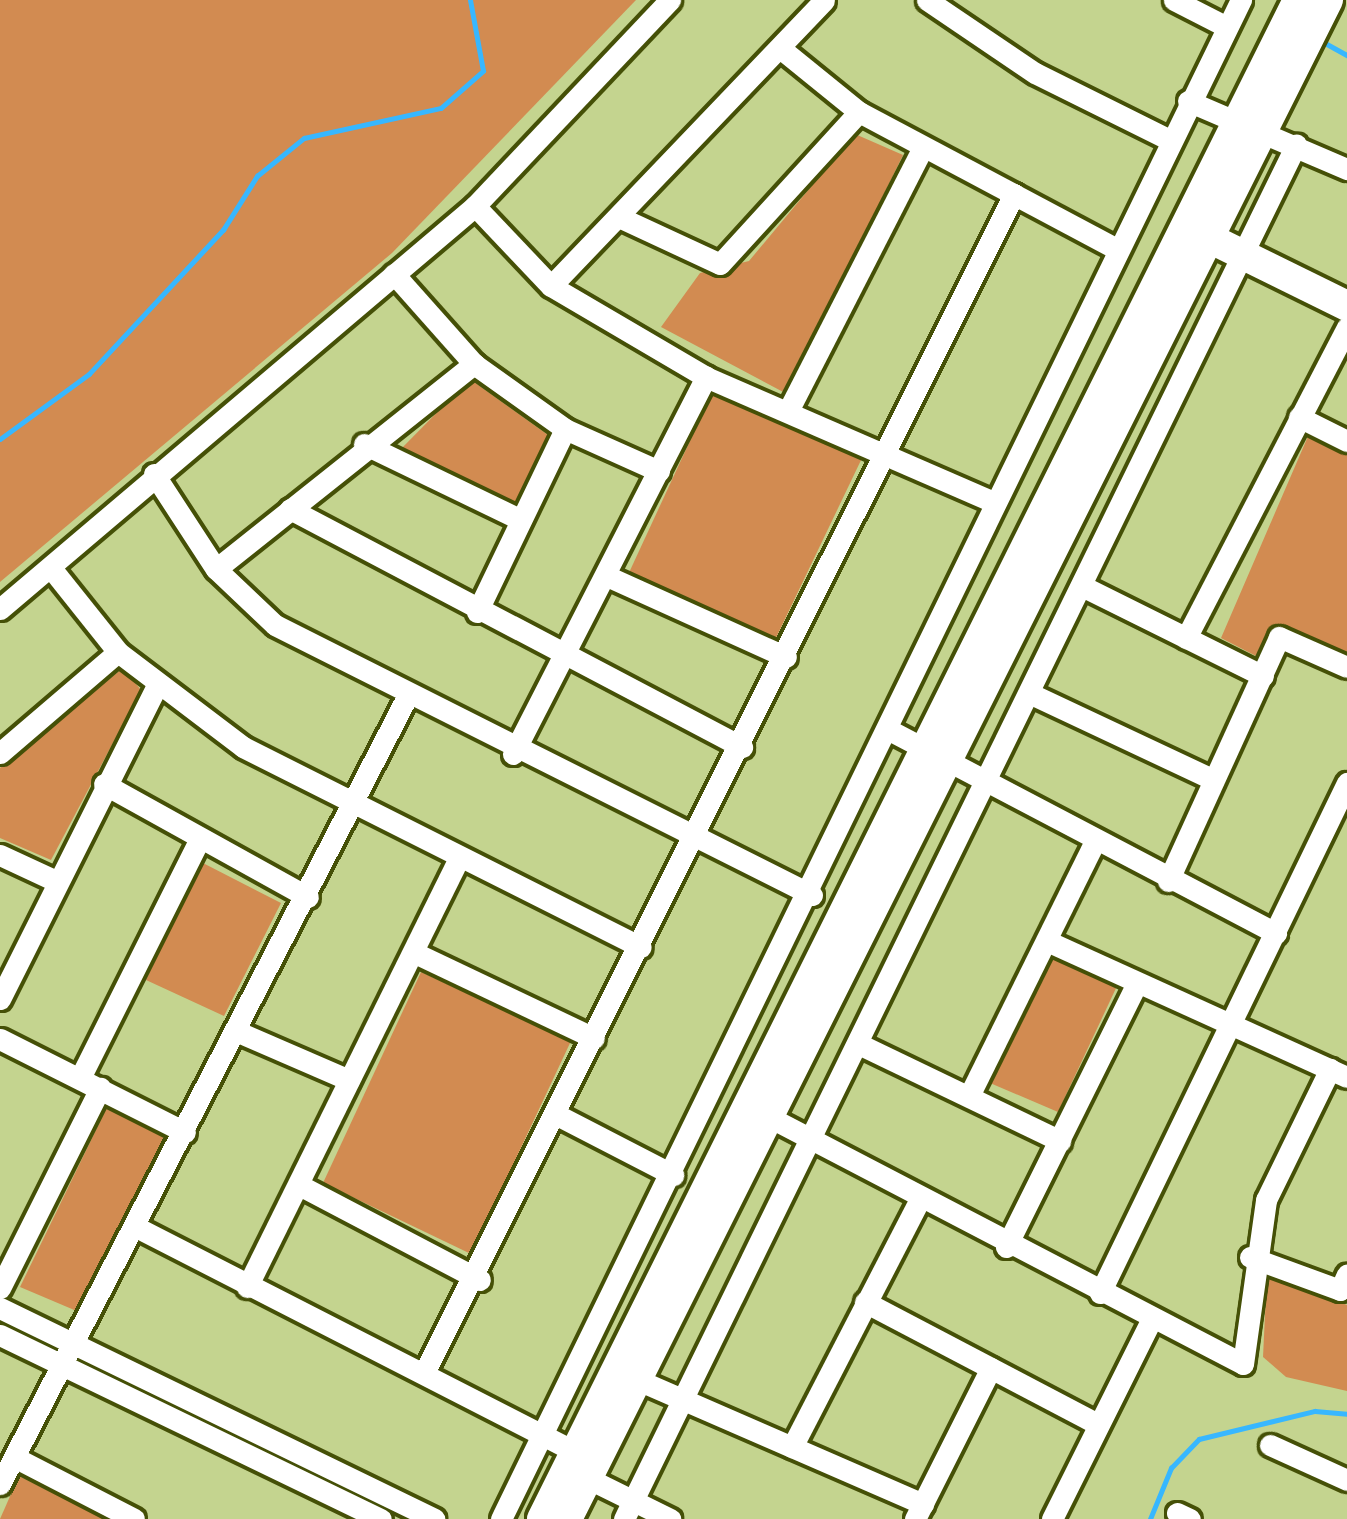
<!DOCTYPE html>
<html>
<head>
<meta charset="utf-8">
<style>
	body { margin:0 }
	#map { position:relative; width:1347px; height:1519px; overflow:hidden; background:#c4d48f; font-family:"Source Serif 4",serif }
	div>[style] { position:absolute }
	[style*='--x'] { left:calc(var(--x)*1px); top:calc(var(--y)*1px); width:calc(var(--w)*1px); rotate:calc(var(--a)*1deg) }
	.green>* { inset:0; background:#d28b51 }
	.stream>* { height:4.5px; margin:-2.25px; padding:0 2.25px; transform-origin:2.25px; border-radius:2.25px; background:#37b7ff }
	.roads { filter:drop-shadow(3px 0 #455007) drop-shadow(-3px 0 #455007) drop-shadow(0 3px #455007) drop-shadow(0 -3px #455007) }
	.street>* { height:21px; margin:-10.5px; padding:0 10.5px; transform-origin:10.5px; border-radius:10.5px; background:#fff }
	.secondary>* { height:30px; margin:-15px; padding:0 15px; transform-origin:15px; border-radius:15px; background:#fff }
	span { translate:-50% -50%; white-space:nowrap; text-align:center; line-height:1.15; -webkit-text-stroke:10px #d1e19c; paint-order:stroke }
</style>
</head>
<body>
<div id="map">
	<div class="green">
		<i style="clip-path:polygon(0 0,636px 0,392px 253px,0 582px)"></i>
		<i style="clip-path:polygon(855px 134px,903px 155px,787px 394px,661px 327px,700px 273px,749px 261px)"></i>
		<i style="clip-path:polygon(470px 379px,548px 435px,514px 506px,398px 452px)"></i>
		<i style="clip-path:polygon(714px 389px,863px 456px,774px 642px,627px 577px)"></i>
		<i style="clip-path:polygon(1309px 434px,1347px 453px,1347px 670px,1287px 645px,1256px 656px,1221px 638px)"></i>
		<i style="clip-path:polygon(123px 668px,141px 690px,51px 860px,0 838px,0 768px)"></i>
		<i style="clip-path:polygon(201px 862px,281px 903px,224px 1016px,146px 980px)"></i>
		<i style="clip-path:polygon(1052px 953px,1117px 986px,1058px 1112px,990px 1083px)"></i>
		<i style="clip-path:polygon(421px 972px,571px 1041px,471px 1254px,323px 1183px)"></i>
		<i style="clip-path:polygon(110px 1101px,171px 1128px,79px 1312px,20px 1287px)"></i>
		<i style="clip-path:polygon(1267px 1273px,1347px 1305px,1347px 1391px,1286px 1377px,1263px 1357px)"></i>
		<i style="clip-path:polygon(19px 1476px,106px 1519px,0 1519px)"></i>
	</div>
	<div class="stream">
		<i style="--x:1318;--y:39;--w:33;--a:29"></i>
		<i style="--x:0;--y:439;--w:110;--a:-36.1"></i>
		<i style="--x:89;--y:374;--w:197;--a:-47.1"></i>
		<i style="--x:223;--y:230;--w:64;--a:-57.8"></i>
		<i style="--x:257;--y:176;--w:60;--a:-39"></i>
		<i style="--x:304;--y:138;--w:140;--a:-12.4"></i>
		<i style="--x:441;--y:108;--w:56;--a:-41.4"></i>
		<i style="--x:483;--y:71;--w:72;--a:-100.4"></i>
		<i style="--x:1150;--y:1519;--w:55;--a:-67.6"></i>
		<i style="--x:1171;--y:1468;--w:40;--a:-46"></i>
		<i style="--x:1199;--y:1439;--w:119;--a:-13.6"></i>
		<i style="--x:1315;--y:1411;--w:32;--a:5"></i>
	</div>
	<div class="roads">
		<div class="street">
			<i style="--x:927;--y:0;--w:130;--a:34.1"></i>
			<i style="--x:1035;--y:73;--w:148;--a:26.4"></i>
			<i style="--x:1174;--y:0;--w:59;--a:27"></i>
			<i style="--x:780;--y:48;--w:102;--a:39"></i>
			<i style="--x:859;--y:112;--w:288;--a:28"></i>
			<i style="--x:1188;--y:101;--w:173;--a:23.2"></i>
			<i style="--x:475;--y:206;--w:110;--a:46.5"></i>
			<i style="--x:551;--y:286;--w:180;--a:30.4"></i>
			<i style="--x:706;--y:377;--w:309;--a:23.5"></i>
			<i style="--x:621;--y:218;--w:109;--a:24.9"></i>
			<i style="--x:720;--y:264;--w:206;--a:-47.6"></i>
			<i style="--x:394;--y:274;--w:120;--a:48.4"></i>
			<i style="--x:474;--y:364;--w:112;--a:35.5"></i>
			<i style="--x:565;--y:429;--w:103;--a:24.1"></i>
			<i style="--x:551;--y:286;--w:395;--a:-46.3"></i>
			<i style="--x:788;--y:411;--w:294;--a:-62.9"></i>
			<i style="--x:1299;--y:417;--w:54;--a:26.6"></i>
			<i style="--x:364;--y:444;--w:174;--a:25.8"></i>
			<i style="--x:154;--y:474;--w:113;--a:56.9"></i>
			<i style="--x:216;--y:569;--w:81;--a:43.5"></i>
			<i style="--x:275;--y:625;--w:601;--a:26.69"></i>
			<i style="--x:290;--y:509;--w:511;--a:27.77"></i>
			<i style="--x:51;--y:568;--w:107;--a:51.4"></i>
			<i style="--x:118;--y:652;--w:157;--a:37.2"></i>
			<i style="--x:243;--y:747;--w:445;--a:26.7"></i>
			<i style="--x:216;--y:569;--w:330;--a:-38.5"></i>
			<i style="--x:609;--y:577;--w:194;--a:24.3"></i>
			<i style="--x:1082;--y:586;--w:202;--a:26.4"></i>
			<i style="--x:0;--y:609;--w:623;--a:-40.31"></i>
			<i style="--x:475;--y:206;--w:284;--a:-46.6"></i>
			<i style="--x:477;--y:612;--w:203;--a:-64.3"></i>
			<i style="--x:1186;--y:638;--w:350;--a:-62.6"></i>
			<i style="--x:1029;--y:693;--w:204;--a:25.2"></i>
			<i style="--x:891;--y:731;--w:435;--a:27.7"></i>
			<i style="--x:0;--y:753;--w:155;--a:-40.6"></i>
			<i style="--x:513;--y:754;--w:424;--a:-62.9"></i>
			<i style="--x:104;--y:784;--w:233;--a:29"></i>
			<i style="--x:0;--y:855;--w:62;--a:24.9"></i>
			<i style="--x:1168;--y:881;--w:268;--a:-65.5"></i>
			<i style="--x:1279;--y:637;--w:74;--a:23.8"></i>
			<i style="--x:1047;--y:941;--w:329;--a:24.4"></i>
			<i style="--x:415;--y:953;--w:198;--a:25.4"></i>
			<i style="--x:0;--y:999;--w:350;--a:-63.4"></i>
			<i style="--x:236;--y:1031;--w:123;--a:23.4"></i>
			<i style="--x:0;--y:1039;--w:207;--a:26.7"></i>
			<i style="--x:863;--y:1046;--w:219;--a:25.7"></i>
			<i style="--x:80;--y:1078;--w:268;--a:-63.4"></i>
			<i style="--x:969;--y:1096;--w:282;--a:-63.7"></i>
			<i style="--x:557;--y:1115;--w:131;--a:27.3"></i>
			<i style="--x:769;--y:1117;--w:534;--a:27.52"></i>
			<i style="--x:1243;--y:1364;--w:166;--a:-82"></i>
			<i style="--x:1266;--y:1200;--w:146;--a:-64"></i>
			<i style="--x:301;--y:1186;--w:202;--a:27.7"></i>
			<i style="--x:136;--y:1227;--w:493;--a:27.1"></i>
			<i style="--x:1006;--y:1247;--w:295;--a:-63.6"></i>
			<i style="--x:1250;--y:1257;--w:96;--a:20.1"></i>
			<i style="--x:1340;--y:1290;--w:17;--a:-66"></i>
			<i style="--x:247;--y:1287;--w:479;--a:-63.7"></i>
			<i style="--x:0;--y:1288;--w:224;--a:-63.4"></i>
			<i style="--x:1100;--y:1293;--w:567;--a:-64.16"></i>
			<i style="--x:865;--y:1302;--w:262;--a:27.7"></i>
			<i style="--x:0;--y:1308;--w:483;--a:25.9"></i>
			<i style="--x:0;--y:1335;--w:423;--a:25.8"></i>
			<i style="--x:426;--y:1369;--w:1314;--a:-63.42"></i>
			<i style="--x:638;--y:1380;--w:311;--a:23.5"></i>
			<i style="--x:1270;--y:1445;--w:85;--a:24.4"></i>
			<i style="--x:792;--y:1447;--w:277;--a:-62.7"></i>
			<i style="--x:14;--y:1457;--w:135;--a:27.3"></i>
			<i style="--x:579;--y:1474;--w:102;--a:26.3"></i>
			<i style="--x:0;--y:1484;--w:888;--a:-62.66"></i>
			<i style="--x:1177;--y:1513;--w:14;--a:25"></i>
			<i style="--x:501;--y:1519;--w:1690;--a:-64.03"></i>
			<i style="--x:624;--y:1519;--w:1530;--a:-63.94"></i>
			<i style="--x:915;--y:1519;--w:169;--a:-63.3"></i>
			<i style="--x:1052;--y:1519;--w:225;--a:-63.5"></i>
		</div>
		<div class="secondary">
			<i style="--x:1211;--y:239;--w:152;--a:26.2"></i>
			<i style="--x:542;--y:1519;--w:1697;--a:-63.54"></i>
			<i style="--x:567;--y:1519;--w:1699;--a:-63.39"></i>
		</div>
	</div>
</div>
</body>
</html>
